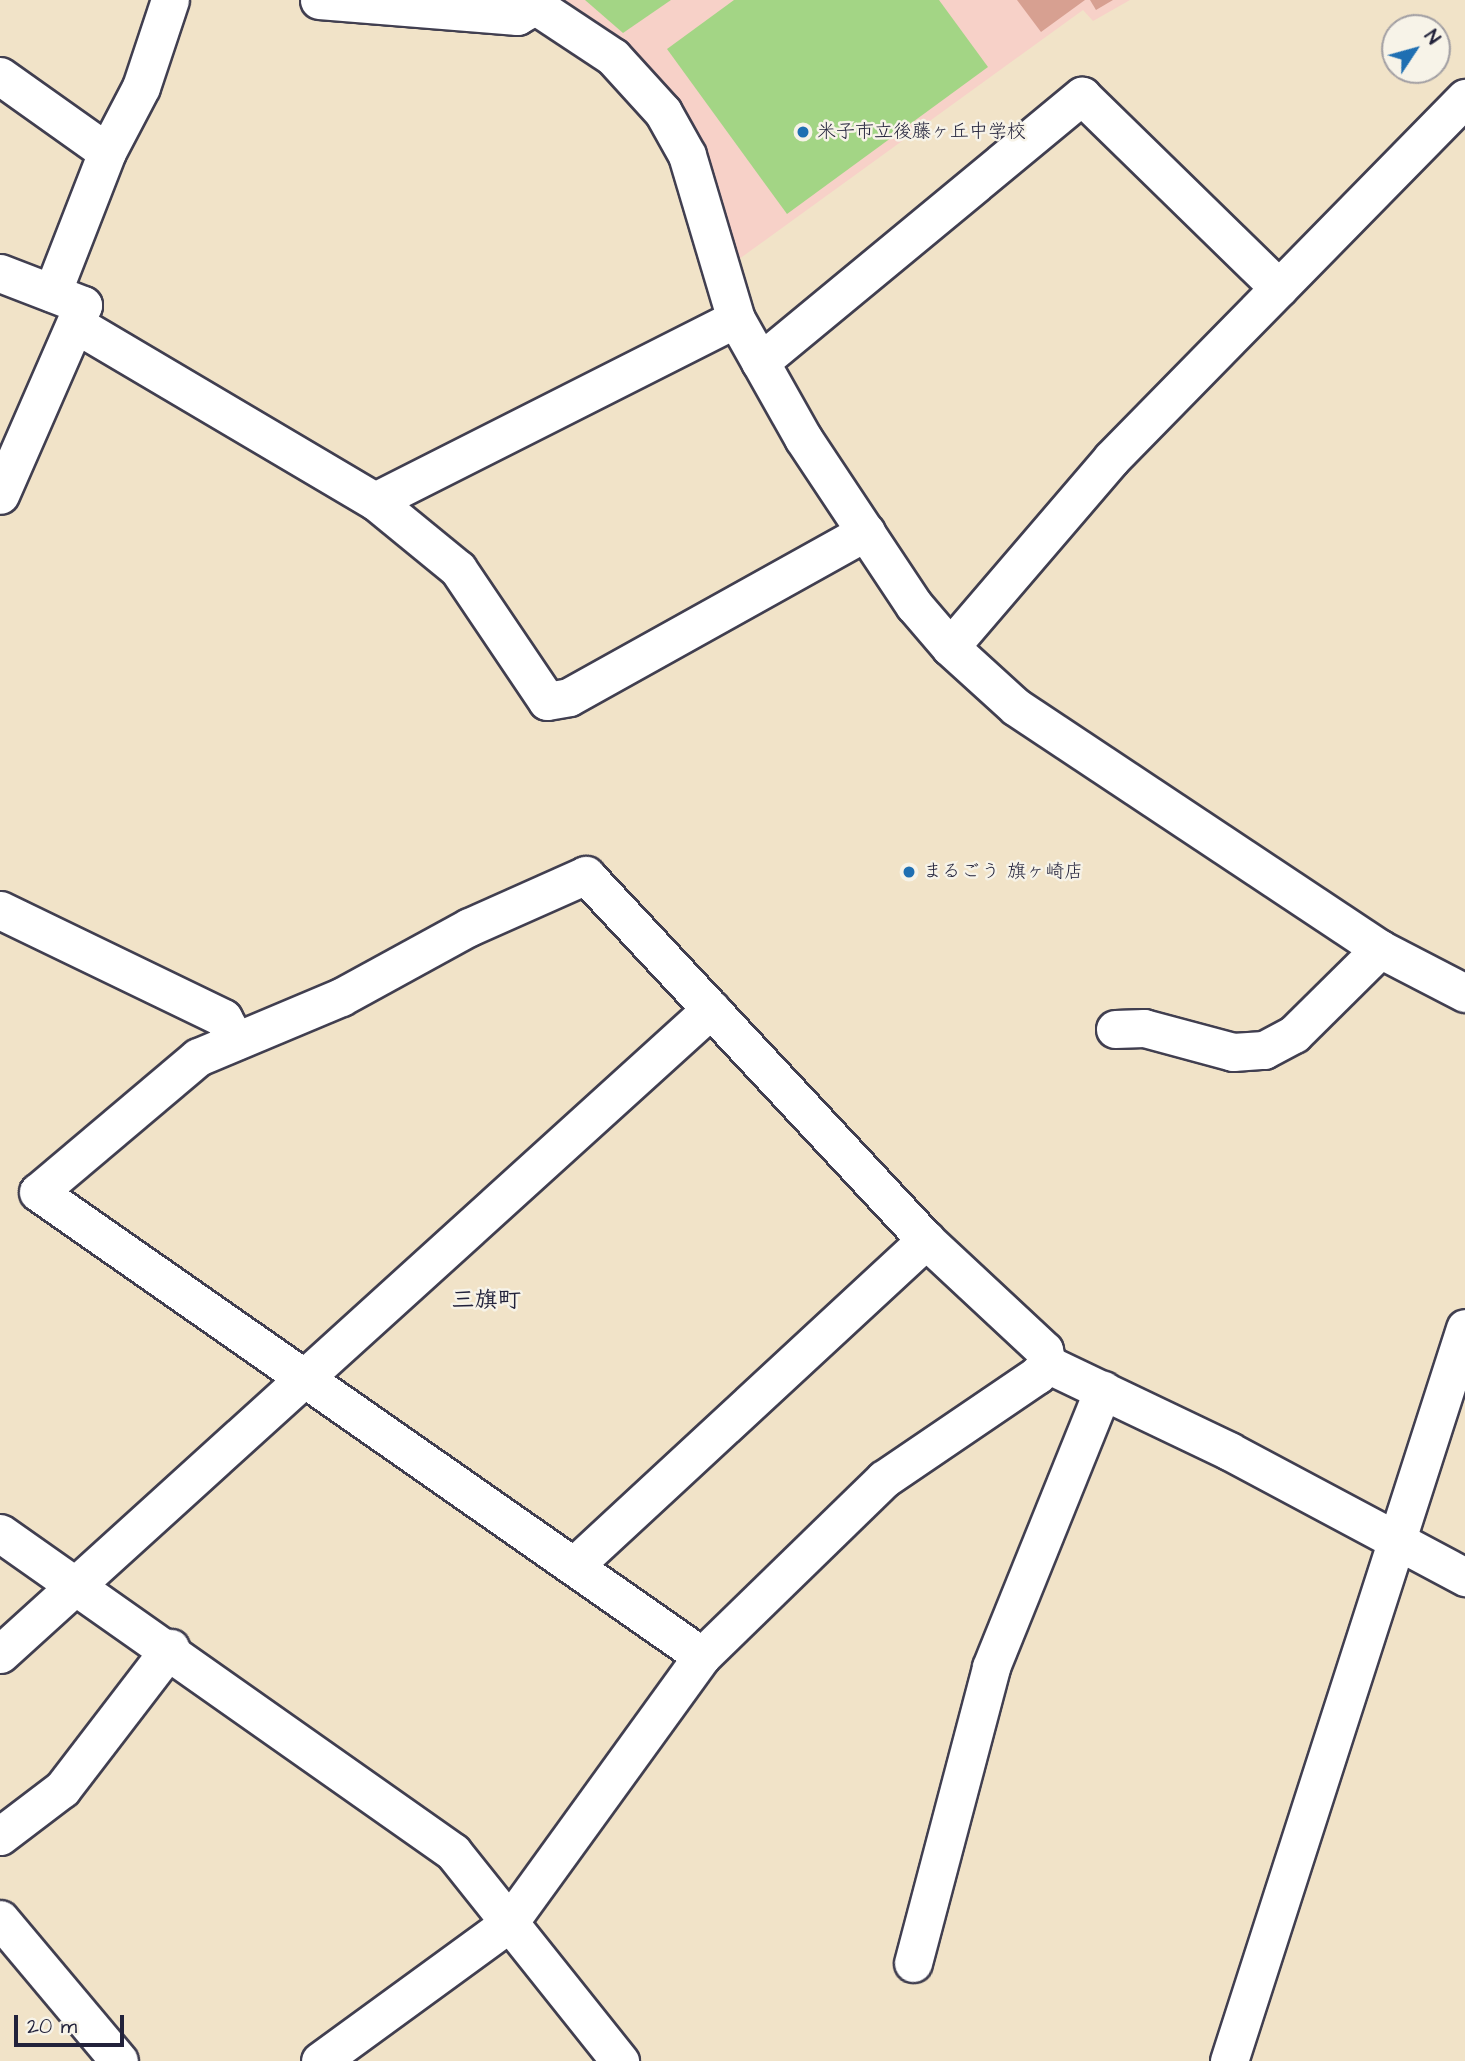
<!DOCTYPE html>
<html>
<head>
<meta charset="utf-8">
<style>
	body { margin:0 }
	#map { position:relative; width:1465px; height:2061px; overflow:hidden; background:#f1e3c8; font-family:"Architects Daughter","Klee One",sans-serif }
	div>[style] { position:absolute }
	[style*='--x'] { left:calc(var(--x)*1px); top:calc(var(--y)*1px); width:calc(var(--w)*1px); rotate:calc(var(--a)*1deg) }
	.built>* { inset:0; background:#f7d1c8 }
	.green>* { inset:0; background:#a3d585 }
	.building>* { inset:0; background:#d7a091 }
	.roads { filter:drop-shadow(2px 0 #413f50) drop-shadow(-2px 0 #413f50) drop-shadow(0 2px #413f50) drop-shadow(0 -2px #413f50) }
	.minor>* { height:37px; margin:-18.5px; padding:0 18.5px; transform-origin:18.5px; border-radius:18.5px; background:#fff }
	.dots>* { width:19px; height:19px; translate:-50% -50%; box-sizing:border-box; border:4px solid #f7f3e8; border-radius:50% }
	span { translate:-50% -50%; white-space:nowrap; text-align:center; line-height:1.15; -webkit-text-stroke:5px #f7f3e8; paint-order:stroke }
	.poi-label { font-size:19px; color:#22223b }
	.left { translate:0 -50%; text-align:left }
	.quarter-label { font-size:23px; color:#22223b; font-weight:700 }
	.north { position:absolute; left:1381px; top:14px; width:70px; height:70px; box-sizing:border-box; background:#f7f3e8; border:2px solid #a29fa3; border-radius:50%; rotate:54deg; font-size:19px; font-weight:700; line-height:28px; text-align:center; color:#22223b }
	.north::after { content:''; display:block; margin:auto; width:24px; height:32px; background:#1f6fb2; clip-path:polygon(50% 0,100% 100%,50% 72%,0 100%) }
	.scale { position:absolute; left:14px; top:2015px; width:110px; height:32px; box-sizing:border-box; border:4px solid #22223b; border-top:0; padding-left:9px; font-size:21px; line-height:24px; white-space:nowrap; color:#22223b; -webkit-text-stroke:5px #f7f3e8; paint-order:stroke }
</style>
</head>
<body>
<div id="map">
	<div class="built">
		<i style="clip-path:polygon(556px 0,1130px 0,1093px 21px,1083px 10px,735px 262px,692px 125px,642px 63px)"></i>
	</div>
	<div class="green">
		<i style="clip-path:polygon(585px 0,671px 0,623px 33px)"></i>
		<i style="clip-path:polygon(734px 0,939px 0,988px 67px,787px 214px,667px 49px)"></i>
	</div>
	<div class="building">
		<i style="clip-path:polygon(1017px 0,1085px 0,1041px 32px)"></i>
		<i style="clip-path:polygon(1090px 0,1113px 0,1096px 10px)"></i>
	</div>
	<div class="roads">
		<div class="minor">
			<i style="--x:319;--y:0;--w:199;--a:4.6"></i>
			<i style="--x:517;--y:16;--w:20;--a:-30"></i>
			<i style="--x:527;--y:0;--w:103;--a:33.5"></i>
			<i style="--x:613;--y:57;--w:74;--a:47.7"></i>
			<i style="--x:663;--y:112;--w:49;--a:60.8"></i>
			<i style="--x:687;--y:155;--w:171;--a:73.4"></i>
			<i style="--x:736;--y:319;--w:137;--a:60.6"></i>
			<i style="--x:803;--y:438;--w:201;--a:56.4"></i>
			<i style="--x:914;--y:605;--w:55;--a:49.4"></i>
			<i style="--x:950;--y:647;--w:89;--a:42.3"></i>
			<i style="--x:1016;--y:707;--w:437;--a:33.6"></i>
			<i style="--x:1380;--y:949;--w:96;--a:27.4"></i>
			<i style="--x:0;--y:76;--w:131;--a:35.4"></i>
			<i style="--x:107;--y:152;--w:151;--a:111.3"></i>
			<i style="--x:107;--y:152;--w:73;--a:-62.4"></i>
			<i style="--x:141;--y:87;--w:92;--a:-71.6"></i>
			<i style="--x:0;--y:273;--w:89;--a:21.1"></i>
			<i style="--x:83;--y:305;--w:207;--a:113.6"></i>
			<i style="--x:77;--y:325;--w:346;--a:30.6"></i>
			<i style="--x:375;--y:501;--w:404;--a:-26.8"></i>
			<i style="--x:760;--y:362;--w:418;--a:-39.6"></i>
			<i style="--x:1082;--y:96;--w:275;--a:44.3"></i>
			<i style="--x:375;--y:501;--w:107;--a:39.3"></i>
			<i style="--x:458;--y:569;--w:159;--a:56"></i>
			<i style="--x:547;--y:701;--w:22;--a:-10"></i>
			<i style="--x:569;--y:697;--w:340;--a:-29.1"></i>
			<i style="--x:950;--y:647;--w:248;--a:-49.4"></i>
			<i style="--x:1111;--y:459;--w:506;--a:-45.56"></i>
			<i style="--x:0;--y:910;--w:248;--a:25.8"></i>
			<i style="--x:223;--y:1018;--w:26;--a:61"></i>
			<i style="--x:1115;--y:1029;--w:29;--a:-2"></i>
			<i style="--x:1144;--y:1028;--w:92;--a:15.1"></i>
			<i style="--x:1233;--y:1052;--w:31;--a:-4"></i>
			<i style="--x:1264;--y:1050;--w:34;--a:-28"></i>
			<i style="--x:1294;--y:1034;--w:121;--a:-44.7"></i>
			<i style="--x:1047;--y:1364;--w:202;--a:25.5"></i>
			<i style="--x:1229;--y:1451;--w:268;--a:28.1"></i>
			<i style="--x:0;--y:1533;--w:554;--a:35.15"></i>
			<i style="--x:453;--y:1852;--w:268;--a:51.4"></i>
			<i style="--x:577;--y:1563;--w:476;--a:-42.8"></i>
			<i style="--x:0;--y:1654;--w:960;--a:-42.21"></i>
			<i style="--x:0;--y:1836;--w:78;--a:-37.2"></i>
			<i style="--x:62;--y:1789;--w:178;--a:-52.5"></i>
			<i style="--x:0;--y:1919;--w:185;--a:50"></i>
			<i style="--x:913;--y:1963;--w:306;--a:-75.2"></i>
			<i style="--x:991;--y:1667;--w:299;--a:-68"></i>
			<i style="--x:320;--y:2061;--w:233;--a:-36.1"></i>
			<i style="--x:508;--y:1924;--w:331;--a:-54.1"></i>
			<i style="--x:702;--y:1656;--w:254;--a:-44.2"></i>
			<i style="--x:884;--y:1479;--w:185;--a:-34.2"></i>
			<i style="--x:1037;--y:1375;--w:15;--a:-48"></i>
			<i style="--x:1047;--y:1364;--w:14;--a:-102"></i>
			<i style="--x:1044;--y:1350;--w:161;--a:-137"></i>
			<i style="--x:926;--y:1240;--w:499;--a:-133"></i>
			<i style="--x:586;--y:875;--w:128;--a:156"></i>
			<i style="--x:469;--y:927;--w:146;--a:151.3"></i>
			<i style="--x:341;--y:997;--w:155;--a:157.2"></i>
			<i style="--x:198;--y:1057;--w:209;--a:139.8"></i>
			<i style="--x:38;--y:1192;--w:810;--a:34.95"></i>
			<i style="--x:1229;--y:2061;--w:770;--a:-72.15"></i>
		</div>
	</div>
	<div class="dots">
		<i style="left:803px;top:132px;background:#1f6fb2"></i>
		<i style="left:909px;top:872px;background:#1f6fb2"></i>
	</div>
	<div class="poi-label">
		<span class="left" style="left:817px;top:132px">米子市立後藤ヶ丘中学校</span>
		<span class="left" style="left:923px;top:872px">まるごう 旗ヶ崎店</span>
	</div>
	<div class="quarter-label">
		<span style="left:486px;top:1300px">三旗町</span>
	</div>
	<div class="north">N</div>
	<div class="scale">20 m</div>
</div>
</body>
</html>
